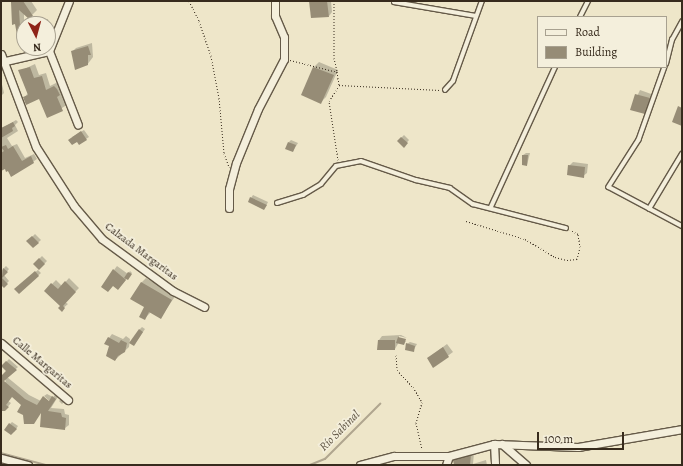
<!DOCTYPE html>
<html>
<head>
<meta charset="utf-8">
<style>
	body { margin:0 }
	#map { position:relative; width:683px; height:466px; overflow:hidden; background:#eee6c9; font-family:Alegreya,serif }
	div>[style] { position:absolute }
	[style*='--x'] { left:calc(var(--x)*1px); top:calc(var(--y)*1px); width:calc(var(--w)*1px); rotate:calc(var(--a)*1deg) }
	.shadow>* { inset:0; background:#0003 }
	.stream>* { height:1.5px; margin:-0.75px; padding:0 0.75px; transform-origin:0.75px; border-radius:0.75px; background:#b0a68f }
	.building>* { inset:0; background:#968c76 }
	.path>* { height:1px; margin-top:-0.5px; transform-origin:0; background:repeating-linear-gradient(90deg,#372b1d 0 1px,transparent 0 3px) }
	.roads { filter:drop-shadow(1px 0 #655a48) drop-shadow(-1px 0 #655a48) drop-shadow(0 1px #655a48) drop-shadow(0 -1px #655a48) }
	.service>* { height:3.5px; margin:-1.75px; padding:0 1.75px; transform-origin:1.75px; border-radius:1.75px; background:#f4efdc }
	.minor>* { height:7px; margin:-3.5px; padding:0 3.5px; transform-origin:3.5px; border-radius:3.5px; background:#f4efdc }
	span { translate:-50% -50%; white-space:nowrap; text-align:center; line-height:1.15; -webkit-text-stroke:3.5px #f4efdc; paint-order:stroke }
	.street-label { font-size:11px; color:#372b1d }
	.water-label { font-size:12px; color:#5b503f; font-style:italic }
	.frame { position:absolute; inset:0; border:2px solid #372b1d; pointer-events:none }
	.legend { position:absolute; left:537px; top:16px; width:130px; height:52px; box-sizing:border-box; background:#f4efdc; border:1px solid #a8a190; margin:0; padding:5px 7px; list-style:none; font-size:12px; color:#372b1d }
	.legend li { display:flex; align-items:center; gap:8px; height:20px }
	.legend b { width:20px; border:1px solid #a8a190 }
	.north { position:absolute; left:16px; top:16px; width:40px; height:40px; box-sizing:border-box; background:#f4efdc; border:1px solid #a8a190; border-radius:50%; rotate:174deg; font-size:11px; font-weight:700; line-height:16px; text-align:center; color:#372b1d }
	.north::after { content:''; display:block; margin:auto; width:14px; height:18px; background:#8f2418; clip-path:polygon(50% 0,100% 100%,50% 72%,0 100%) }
	.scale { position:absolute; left:537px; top:432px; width:87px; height:18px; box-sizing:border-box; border:2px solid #372b1d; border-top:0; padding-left:5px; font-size:12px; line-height:14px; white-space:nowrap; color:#372b1d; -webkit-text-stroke:3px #f4efdc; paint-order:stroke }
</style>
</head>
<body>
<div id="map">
	<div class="shadow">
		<i style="clip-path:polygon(13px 1px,31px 1px,37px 10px,32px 15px,24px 13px,24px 22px,48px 19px,50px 39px,48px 41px,48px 24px,24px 24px,24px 33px,18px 34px)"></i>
		<i style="clip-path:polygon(311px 1px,331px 1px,332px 12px,329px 16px)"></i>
		<i style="clip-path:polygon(92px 43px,93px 57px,87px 65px,72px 52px,76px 48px)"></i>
		<i style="clip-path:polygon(319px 62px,338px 70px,326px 97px,321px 102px,302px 94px,314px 67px)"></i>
		<i style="clip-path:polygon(35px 64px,39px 75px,46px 73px,50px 86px,58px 82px,64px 90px,61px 93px,67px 105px,48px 116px,40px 98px,24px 98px,28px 93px,20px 71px)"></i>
		<i style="clip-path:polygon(1px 80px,4px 93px,1px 96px)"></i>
		<i style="clip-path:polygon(640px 90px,654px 95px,644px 113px,631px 109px)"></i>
		<i style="clip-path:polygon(16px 120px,18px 122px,15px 125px,18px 131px,7px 138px,12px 146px,17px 144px,25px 158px,34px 154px,37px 159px,12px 176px,5px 167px,1px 168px,1px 129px)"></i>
		<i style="clip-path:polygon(84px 130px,89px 137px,86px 139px,72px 137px)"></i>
		<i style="clip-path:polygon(404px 135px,409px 140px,404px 146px,398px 141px)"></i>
		<i style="clip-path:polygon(291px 140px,298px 143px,293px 151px,289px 142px)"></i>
		<i style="clip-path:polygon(526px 153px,530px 153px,527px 165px,523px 155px)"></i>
		<i style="clip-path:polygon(573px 162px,588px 164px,587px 173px,583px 176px,569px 166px)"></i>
		<i style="clip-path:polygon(253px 195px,268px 202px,266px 206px,249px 201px)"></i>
		<i style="clip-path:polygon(35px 234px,41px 240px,33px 247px,28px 241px)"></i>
		<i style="clip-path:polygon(42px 256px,47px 261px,38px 270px,41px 273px,19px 293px,16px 289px,39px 269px,34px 264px)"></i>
		<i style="clip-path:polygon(6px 266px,9px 269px,4px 275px,9px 281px,4px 286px,1px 284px,1px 271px)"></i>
		<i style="clip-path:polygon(117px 266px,128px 274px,130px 271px,132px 273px,121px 285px,114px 270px)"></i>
		<i style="clip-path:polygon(69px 278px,79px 288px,65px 302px,68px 304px,61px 310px,61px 306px,45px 291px,56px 280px,62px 286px)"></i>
		<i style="clip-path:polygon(146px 278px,176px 295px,161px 317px,151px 312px,144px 319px,146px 307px,141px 283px)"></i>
		<i style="clip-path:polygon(142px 327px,145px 329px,134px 345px,140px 329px)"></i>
		<i style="clip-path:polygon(112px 334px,123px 339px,126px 336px,130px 339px,129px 347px,115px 360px,109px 338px)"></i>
		<i style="clip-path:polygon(401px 335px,407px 338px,399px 336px,399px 338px,406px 341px,404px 344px,399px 342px,395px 349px,379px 340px,382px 336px)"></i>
		<i style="clip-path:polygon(410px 342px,417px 344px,413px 351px,407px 344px)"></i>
		<i style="clip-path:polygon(447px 344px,453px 352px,434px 366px,428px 358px)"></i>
		<i style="clip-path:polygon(9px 359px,18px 367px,7px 377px,29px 395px,41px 401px,43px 398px,53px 404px,44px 396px,47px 394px,53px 397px,56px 394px,59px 395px,51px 408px,64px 409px,65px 414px,69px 415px,69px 425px,65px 428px,42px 412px,22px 405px,12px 396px,8px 401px,11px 403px,5px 410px,1px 406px,1px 387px,6px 381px,1px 377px,7px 370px,2px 366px)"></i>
		<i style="clip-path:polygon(61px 399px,64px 402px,62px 404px,59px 401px)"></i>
		<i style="clip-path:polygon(12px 422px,18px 426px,14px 432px,10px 424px)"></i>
		<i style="clip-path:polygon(474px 453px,473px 464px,486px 460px,487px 465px,455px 465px,454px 462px,457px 458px)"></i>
	</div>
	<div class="stream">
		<i style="--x:1;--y:453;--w:47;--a:14.9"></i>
		<i style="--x:310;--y:465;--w:16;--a:-22"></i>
		<i style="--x:325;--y:459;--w:78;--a:-45"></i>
	</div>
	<div class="building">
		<i style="clip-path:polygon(23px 1px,33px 16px,29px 19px,19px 10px,20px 26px,24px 26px,24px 34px,17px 35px,15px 24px,12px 25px,11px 2px)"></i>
		<i style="clip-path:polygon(309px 1px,327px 1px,329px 17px,311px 18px)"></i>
		<i style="clip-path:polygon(88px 46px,91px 55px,88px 55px,88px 65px,75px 70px,71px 51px)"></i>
		<i style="clip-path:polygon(30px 67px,34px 78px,42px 76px,46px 90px,54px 86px,57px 89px,60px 95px,57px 97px,63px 111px,47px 118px,39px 99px,26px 105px,23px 97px,28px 95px,18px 70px)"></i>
		<i style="clip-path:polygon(313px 67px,334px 75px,321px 104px,301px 95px)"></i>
		<i style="clip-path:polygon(635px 94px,650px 98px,645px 114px,630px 110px)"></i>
		<i style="clip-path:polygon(678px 106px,682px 108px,682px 126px,672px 122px)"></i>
		<i style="clip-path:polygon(13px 122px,15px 126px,12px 128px,13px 131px,1px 138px,1px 128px)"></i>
		<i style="clip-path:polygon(81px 131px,87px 140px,79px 145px,77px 142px,72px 145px,68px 140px)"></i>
		<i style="clip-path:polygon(401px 137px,408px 143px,404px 148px,397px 141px)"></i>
		<i style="clip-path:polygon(288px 142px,296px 145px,293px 152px,285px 149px)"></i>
		<i style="clip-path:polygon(6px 145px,8px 149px,13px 146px,22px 161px,31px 156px,34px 163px,11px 177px,8px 171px,6px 172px,5px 169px,1px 171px,1px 153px,4px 151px,1px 147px)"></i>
		<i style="clip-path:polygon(522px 155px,528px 155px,527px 166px,522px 165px)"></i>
		<i style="clip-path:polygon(568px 165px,585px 167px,584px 178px,567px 175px)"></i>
		<i style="clip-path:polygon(250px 197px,267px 205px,264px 210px,248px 202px)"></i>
		<i style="clip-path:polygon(32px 236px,39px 243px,33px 248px,26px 241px)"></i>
		<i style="clip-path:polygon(39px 258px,45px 264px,39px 270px,33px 264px)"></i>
		<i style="clip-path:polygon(3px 268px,8px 272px,2px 278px,8px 284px,4px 288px,1px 285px)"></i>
		<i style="clip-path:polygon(113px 269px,126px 280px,118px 290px,113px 286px,108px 292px,101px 287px)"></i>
		<i style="clip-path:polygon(35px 271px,39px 276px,19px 294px,14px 289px)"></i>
		<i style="clip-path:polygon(128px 272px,132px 274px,128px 280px,124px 278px)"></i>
		<i style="clip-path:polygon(65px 281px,76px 292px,63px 306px,65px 308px,62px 312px,58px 308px,60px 306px,44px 291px,51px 283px,58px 289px)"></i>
		<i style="clip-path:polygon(141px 282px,172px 300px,161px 319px,149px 312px,145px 320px,139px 317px,144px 307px,130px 299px)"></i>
		<i style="clip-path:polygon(139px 329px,143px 332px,134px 346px,129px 343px)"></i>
		<i style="clip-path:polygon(108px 337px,119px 343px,121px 340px,127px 343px,125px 352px,118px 356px,115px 361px,106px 356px,109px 346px,104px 344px)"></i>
		<i style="clip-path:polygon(398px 337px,406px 339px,404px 345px,396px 343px)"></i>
		<i style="clip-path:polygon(378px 340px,395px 340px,395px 350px,377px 350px)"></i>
		<i style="clip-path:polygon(406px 343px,415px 346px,414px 352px,405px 350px)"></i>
		<i style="clip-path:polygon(443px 347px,449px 357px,433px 368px,427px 358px)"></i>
		<i style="clip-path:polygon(6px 361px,17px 370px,4px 381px,25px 399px,37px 405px,43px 396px,49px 401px,52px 396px,56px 399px,48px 411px,61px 413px,62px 417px,66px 418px,65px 430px,40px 427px,41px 413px,34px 424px,24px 424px,23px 415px,17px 412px,21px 405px,12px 397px,6px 405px,9px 407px,5px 411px,1px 411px,1px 376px,6px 371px,1px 366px)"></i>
		<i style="clip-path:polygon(9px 423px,17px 429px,11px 435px,4px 430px)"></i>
		<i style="clip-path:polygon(471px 455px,470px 465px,454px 465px,453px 460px)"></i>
	</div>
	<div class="path">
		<i style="--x:189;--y:1;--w:22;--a:63"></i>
		<i style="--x:199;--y:21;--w:37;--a:71"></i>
		<i style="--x:211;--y:56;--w:43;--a:79.2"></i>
		<i style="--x:219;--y:98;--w:55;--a:84.8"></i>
		<i style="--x:224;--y:153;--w:15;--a:70"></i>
		<i style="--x:334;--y:1;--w:57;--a:90"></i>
		<i style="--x:334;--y:58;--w:13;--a:77"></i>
		<i style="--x:290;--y:60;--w:49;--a:14.3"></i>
		<i style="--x:337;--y:72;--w:13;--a:81"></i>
		<i style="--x:339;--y:85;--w:101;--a:2.8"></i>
		<i style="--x:338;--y:160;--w:60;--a:-98.7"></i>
		<i style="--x:329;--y:101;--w:18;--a:-56"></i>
		<i style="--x:466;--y:221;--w:62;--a:17"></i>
		<i style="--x:525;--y:239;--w:35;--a:31"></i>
		<i style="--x:555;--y:257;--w:12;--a:14"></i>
		<i style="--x:567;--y:260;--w:10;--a:-6"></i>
		<i style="--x:577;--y:259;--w:12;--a:-76"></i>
		<i style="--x:580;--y:247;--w:13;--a:-99"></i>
		<i style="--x:578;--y:234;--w:9;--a:-153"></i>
		<i style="--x:396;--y:355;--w:15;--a:86"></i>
		<i style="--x:397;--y:370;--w:23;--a:47"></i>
		<i style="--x:413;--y:387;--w:17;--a:59"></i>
		<i style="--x:422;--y:402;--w:22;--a:106"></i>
		<i style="--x:416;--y:423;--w:27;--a:77"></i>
	</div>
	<div class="roads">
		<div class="service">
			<i style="--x:394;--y:2;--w:83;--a:9.7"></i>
			<i style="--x:580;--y:17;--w:18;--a:-63"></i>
			<i style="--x:666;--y:64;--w:25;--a:-76"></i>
			<i style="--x:672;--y:40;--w:21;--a:-61"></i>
			<i style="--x:665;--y:67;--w:77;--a:109.6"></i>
			<i style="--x:639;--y:140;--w:56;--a:122.6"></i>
			<i style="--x:609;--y:187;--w:83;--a:28.1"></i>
			<i style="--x:445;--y:90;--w:12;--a:-48"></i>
			<i style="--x:453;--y:81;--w:85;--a:-70.1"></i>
			<i style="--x:277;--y:203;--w:27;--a:-17"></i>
			<i style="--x:303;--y:195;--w:21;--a:-31"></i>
			<i style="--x:321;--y:184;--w:23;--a:-50"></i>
			<i style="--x:336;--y:166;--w:25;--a:-11"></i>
			<i style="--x:361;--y:161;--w:58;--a:19.1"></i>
			<i style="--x:416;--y:180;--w:35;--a:13"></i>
			<i style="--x:450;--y:188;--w:28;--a:35"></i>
			<i style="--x:473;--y:204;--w:96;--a:14.5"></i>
			<i style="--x:491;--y:207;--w:154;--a:-65.4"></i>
			<i style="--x:649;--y:209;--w:64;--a:-59"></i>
		</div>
		<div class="minor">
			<i style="--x:69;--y:1;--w:54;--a:111.8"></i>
			<i style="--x:49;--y:51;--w:79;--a:68.6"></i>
			<i style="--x:1;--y:54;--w:99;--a:69.4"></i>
			<i style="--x:36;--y:147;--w:70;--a:57.2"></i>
			<i style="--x:74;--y:206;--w:43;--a:49.7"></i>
			<i style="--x:102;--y:239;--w:88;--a:36.2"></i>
			<i style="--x:173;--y:291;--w:35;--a:27"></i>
			<i style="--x:1;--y:62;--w:49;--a:-12.9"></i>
			<i style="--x:229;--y:208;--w:19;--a:-90"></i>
			<i style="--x:229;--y:189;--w:27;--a:-75"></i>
			<i style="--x:236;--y:163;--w:58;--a:-67.8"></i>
			<i style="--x:258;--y:109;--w:56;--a:-62.5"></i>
			<i style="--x:284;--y:59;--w:22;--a:-90"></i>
			<i style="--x:284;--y:37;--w:23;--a:-113"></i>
			<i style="--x:275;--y:16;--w:15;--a:-90"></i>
			<i style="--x:1;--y:343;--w:88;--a:40.4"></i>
			<i style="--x:494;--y:444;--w:21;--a:87"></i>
			<i style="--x:502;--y:444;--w:32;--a:41"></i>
			<i style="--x:1;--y:458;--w:28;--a:15"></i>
			<i style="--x:360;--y:465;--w:35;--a:-15"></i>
			<i style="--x:394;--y:456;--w:55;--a:0"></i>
			<i style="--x:449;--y:456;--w:47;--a:-14.9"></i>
			<i style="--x:494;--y:444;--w:84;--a:2"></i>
			<i style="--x:578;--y:447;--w:106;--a:-9.8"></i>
			<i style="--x:446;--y:465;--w:9;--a:-72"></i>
		</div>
	</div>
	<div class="street-label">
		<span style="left:141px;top:252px;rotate:37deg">Calzada Margaritas</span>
		<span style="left:42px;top:363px;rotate:40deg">Calle Margaritas</span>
	</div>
	<div class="water-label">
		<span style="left:340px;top:431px;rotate:-45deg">Río Sabinal</span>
	</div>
	<div class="frame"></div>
	<ul class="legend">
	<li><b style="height:5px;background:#f4efdc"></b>Road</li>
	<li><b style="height:11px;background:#968c76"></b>Building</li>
	</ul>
	<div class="north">N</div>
	<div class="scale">100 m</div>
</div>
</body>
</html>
